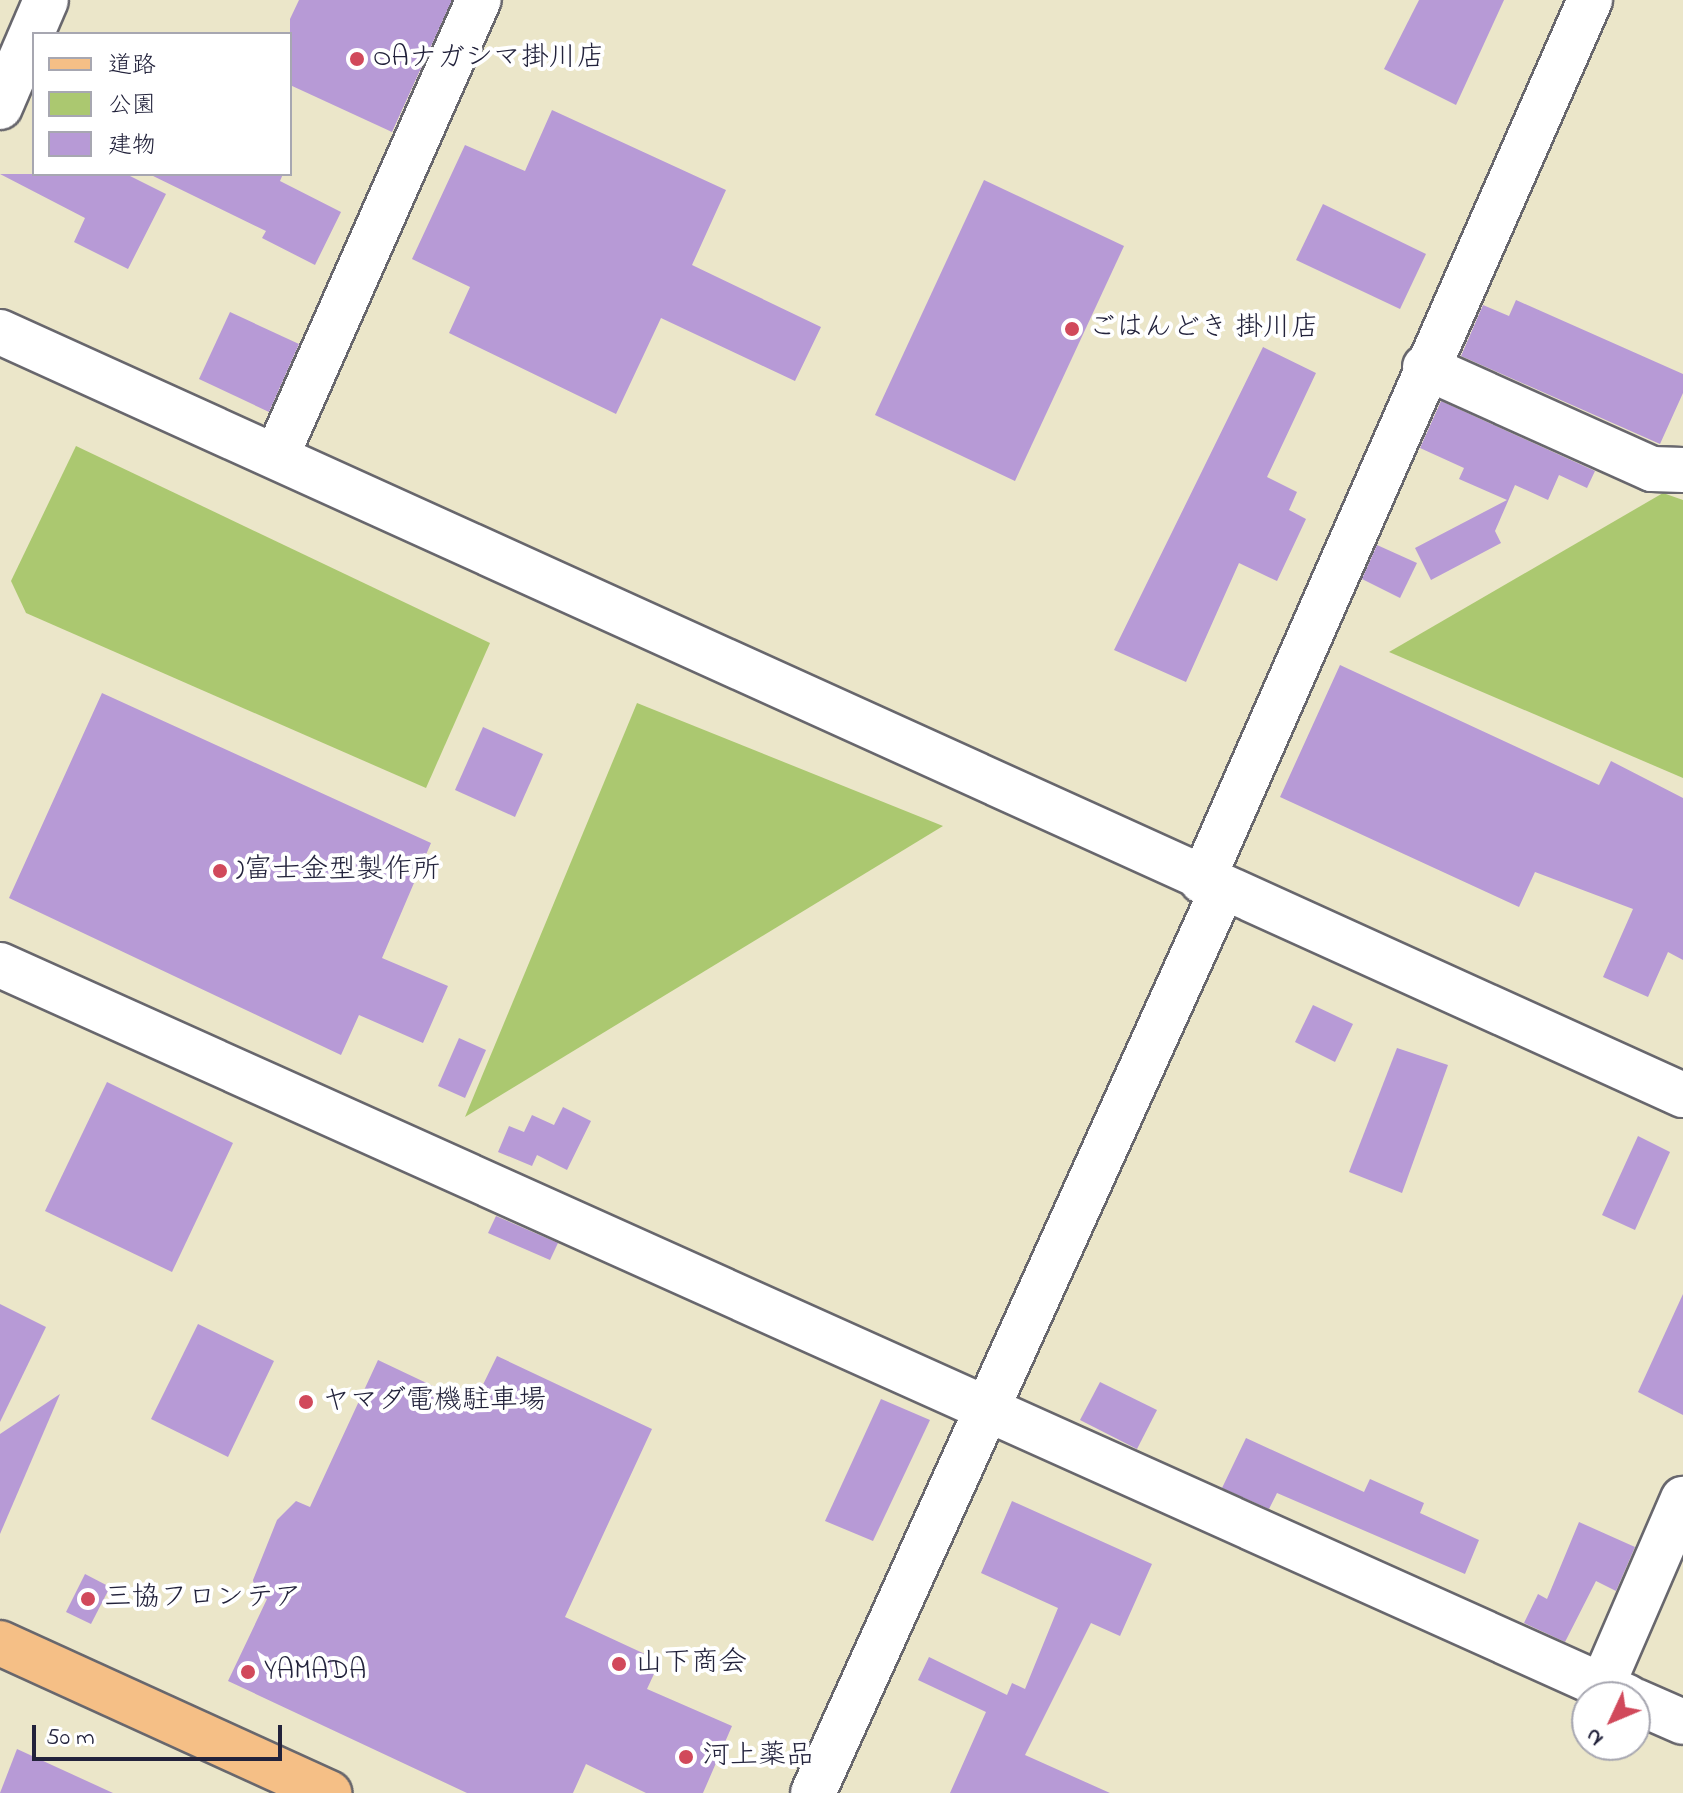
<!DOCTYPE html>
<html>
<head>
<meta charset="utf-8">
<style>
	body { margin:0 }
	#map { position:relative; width:1683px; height:1793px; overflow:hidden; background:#ebe6c9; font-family:"Indie Flower","Klee One",sans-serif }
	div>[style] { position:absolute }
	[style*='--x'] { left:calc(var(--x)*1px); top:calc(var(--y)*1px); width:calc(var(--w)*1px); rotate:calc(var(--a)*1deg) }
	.green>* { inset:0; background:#abc870 }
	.building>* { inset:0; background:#b79ad6 }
	.roads { filter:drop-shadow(2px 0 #68676d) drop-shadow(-2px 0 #68676d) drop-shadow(0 2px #68676d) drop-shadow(0 -2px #68676d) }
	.minor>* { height:44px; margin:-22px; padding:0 22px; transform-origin:22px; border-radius:22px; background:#fff }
	.major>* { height:44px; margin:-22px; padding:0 22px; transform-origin:22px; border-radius:22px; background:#f5bf86 }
	.dots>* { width:22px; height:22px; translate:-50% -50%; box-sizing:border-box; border:4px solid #fff; border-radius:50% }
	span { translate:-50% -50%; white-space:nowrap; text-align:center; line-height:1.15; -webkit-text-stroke:8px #fff; paint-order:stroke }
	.poi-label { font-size:28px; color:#22223b }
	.left { translate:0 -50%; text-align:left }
	.legend { position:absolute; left:32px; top:32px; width:260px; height:144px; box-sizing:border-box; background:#fff; border:2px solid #a7a7b1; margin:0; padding:10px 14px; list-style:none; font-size:24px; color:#22223b }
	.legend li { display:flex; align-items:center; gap:16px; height:40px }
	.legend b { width:40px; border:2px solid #a7a7b1 }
	.north { position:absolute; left:1571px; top:1681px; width:80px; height:80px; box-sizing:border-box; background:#fff; border:2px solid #a7a7b1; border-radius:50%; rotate:226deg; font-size:22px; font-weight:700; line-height:32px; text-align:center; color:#22223b }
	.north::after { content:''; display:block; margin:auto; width:28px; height:36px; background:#d1495b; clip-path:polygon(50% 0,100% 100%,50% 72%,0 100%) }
	.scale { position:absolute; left:32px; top:1725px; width:250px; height:36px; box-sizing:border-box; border:4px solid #22223b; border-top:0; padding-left:10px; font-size:24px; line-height:28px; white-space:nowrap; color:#22223b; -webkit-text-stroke:6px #fff; paint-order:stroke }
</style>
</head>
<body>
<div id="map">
	<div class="green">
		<i style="clip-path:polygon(76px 446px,490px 643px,426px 788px,26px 613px,11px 581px)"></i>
		<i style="clip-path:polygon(1663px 493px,1683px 500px,1683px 778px,1389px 652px)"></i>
		<i style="clip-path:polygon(637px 703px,943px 826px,465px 1117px)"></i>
	</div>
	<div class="building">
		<i style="clip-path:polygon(299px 0,452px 0,392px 132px,290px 85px,290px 19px)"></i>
		<i style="clip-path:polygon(1419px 0,1504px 0,1456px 105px,1384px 69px)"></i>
		<i style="clip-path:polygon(552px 110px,726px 190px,692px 265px,821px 327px,795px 381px,661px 318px,616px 414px,449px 333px,470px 287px,412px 259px,465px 145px,525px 171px)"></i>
		<i style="clip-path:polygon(0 174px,126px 174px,166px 194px,128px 269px,74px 242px,85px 218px)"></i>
		<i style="clip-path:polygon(149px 174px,283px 174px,280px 181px,341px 212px,315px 265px,262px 238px,266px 231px)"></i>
		<i style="clip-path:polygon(984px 180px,1124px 246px,1015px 481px,875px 415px)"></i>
		<i style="clip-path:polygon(1323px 204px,1426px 254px,1400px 309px,1296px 260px)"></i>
		<i style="clip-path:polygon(1516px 300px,1683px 374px,1683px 393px,1660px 444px,1461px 356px,1483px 305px,1509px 316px)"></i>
		<i style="clip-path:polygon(230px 312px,299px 344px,269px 412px,199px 379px)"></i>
		<i style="clip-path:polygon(1263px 347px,1316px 373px,1267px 477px,1297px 492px,1289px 510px,1306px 519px,1277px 581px,1239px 563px,1186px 682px,1114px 650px)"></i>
		<i style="clip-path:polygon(1441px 401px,1595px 471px,1587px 488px,1559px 475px,1548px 500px,1515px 485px,1495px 531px,1501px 543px,1431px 580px,1415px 548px,1507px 500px,1459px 479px,1464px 468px,1420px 448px)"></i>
		<i style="clip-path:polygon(1377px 545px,1417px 563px,1400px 598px,1362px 579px)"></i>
		<i style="clip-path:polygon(1340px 665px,1599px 785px,1611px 761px,1683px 798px,1683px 960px,1668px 952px,1648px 997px,1603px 977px,1633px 909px,1535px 872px,1519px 907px,1280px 797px)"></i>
		<i style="clip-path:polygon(102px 693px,431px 843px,382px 958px,448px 986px,423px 1043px,359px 1015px,341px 1055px,9px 898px)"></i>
		<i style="clip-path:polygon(483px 727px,543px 754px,515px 817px,455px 790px)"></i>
		<i style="clip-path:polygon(1313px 1005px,1353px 1024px,1335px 1062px,1295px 1042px)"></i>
		<i style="clip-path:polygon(459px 1038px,486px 1050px,465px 1098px,438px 1086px)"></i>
		<i style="clip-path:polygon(1397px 1048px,1448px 1065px,1402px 1193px,1349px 1172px)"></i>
		<i style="clip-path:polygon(107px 1082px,233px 1143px,172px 1272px,45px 1211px)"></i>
		<i style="clip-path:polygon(563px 1107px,591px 1121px,567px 1170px,537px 1155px,532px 1166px,498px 1152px,509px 1126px,524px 1132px,532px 1115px,554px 1125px)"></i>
		<i style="clip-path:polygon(1638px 1136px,1670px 1152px,1635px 1230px,1602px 1215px)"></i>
		<i style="clip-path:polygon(496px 1216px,558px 1243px,550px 1260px,488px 1233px)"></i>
		<i style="clip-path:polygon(1683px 1294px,1683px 1415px,1638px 1392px)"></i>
		<i style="clip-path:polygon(0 1304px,46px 1327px,0 1422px)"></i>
		<i style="clip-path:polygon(198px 1324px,274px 1361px,228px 1457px,151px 1419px)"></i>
		<i style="clip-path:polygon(497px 1356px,652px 1429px,565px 1617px,660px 1661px,647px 1689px,732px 1726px,703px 1793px,646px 1793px,586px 1764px,573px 1793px,467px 1793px,228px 1681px,267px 1599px,255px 1593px,253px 1580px,277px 1520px,296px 1501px,310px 1507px,378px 1360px,473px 1405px)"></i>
		<i style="clip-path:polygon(1100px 1382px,1157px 1410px,1137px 1449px,1080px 1420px)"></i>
		<i style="clip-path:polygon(60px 1394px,0 1534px,0 1434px)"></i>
		<i style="clip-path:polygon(881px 1399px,930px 1420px,873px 1541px,825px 1521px)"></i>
		<i style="clip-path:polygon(1246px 1438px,1364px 1492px,1370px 1479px,1424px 1503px,1420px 1513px,1479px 1540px,1465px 1574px,1277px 1493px,1269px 1509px,1222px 1488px)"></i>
		<i style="clip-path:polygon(1012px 1501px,1152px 1564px,1120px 1636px,1091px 1623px,1025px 1755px,1110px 1793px,950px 1793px,986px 1712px,918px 1680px,929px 1657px,1007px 1695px,1012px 1683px,1025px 1689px,1058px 1608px,981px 1573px)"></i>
		<i style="clip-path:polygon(1579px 1522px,1635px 1547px,1616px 1591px,1596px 1581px,1565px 1642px,1524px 1623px,1538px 1594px,1547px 1599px)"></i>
		<i style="clip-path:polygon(85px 1574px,110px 1587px,91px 1624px,66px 1612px)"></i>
		<i style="clip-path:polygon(17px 1749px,113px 1793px,0 1793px)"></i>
	</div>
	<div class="roads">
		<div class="minor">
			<i style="--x:0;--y:107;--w:116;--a:-66.7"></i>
			<i style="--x:0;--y:332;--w:1848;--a:24.39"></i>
			<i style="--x:1425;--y:367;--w:249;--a:24.2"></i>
			<i style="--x:1652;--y:469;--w:31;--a:2"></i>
			<i style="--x:277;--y:455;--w:498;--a:-66.1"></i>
			<i style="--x:1202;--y:881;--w:963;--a:-66.23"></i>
			<i style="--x:0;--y:965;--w:1784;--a:24.22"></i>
			<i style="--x:1602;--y:1686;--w:204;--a:-66.6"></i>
			<i style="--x:1635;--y:1701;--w:52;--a:23.6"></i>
			<i style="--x:813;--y:1793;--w:991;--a:-65.63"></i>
		</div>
		<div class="major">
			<i style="--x:0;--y:1643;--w:362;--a:24.5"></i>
		</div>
	</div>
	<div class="dots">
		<i style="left:357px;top:59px;background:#d1495b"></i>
		<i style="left:1072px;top:329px;background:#d1495b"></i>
		<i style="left:220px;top:871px;background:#d1495b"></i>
		<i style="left:306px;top:1402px;background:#d1495b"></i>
		<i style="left:88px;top:1599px;background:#d1495b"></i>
		<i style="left:619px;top:1664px;background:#d1495b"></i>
		<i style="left:248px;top:1672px;background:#d1495b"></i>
		<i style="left:686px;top:1757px;background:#d1495b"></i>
	</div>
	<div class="poi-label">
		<span class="left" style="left:373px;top:59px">OAナガシマ掛川店</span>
		<span class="left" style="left:1088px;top:329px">ごはんどき 掛川店</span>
		<span class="left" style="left:236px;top:871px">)富士金型製作所</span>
		<span class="left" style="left:322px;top:1402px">ヤマダ電機駐車場</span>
		<span class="left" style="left:104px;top:1599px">三協フロンテア</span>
		<span class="left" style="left:635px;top:1664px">山下商会</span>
		<span class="left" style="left:264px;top:1672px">YAMADA</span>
		<span class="left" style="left:702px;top:1757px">河上薬品</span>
	</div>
	<ul class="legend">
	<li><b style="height:10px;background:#f5bf86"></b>道路</li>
	<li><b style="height:22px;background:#abc870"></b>公園</li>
	<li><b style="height:22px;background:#b79ad6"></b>建物</li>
	</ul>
	<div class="north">N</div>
	<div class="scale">50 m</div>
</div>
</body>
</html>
